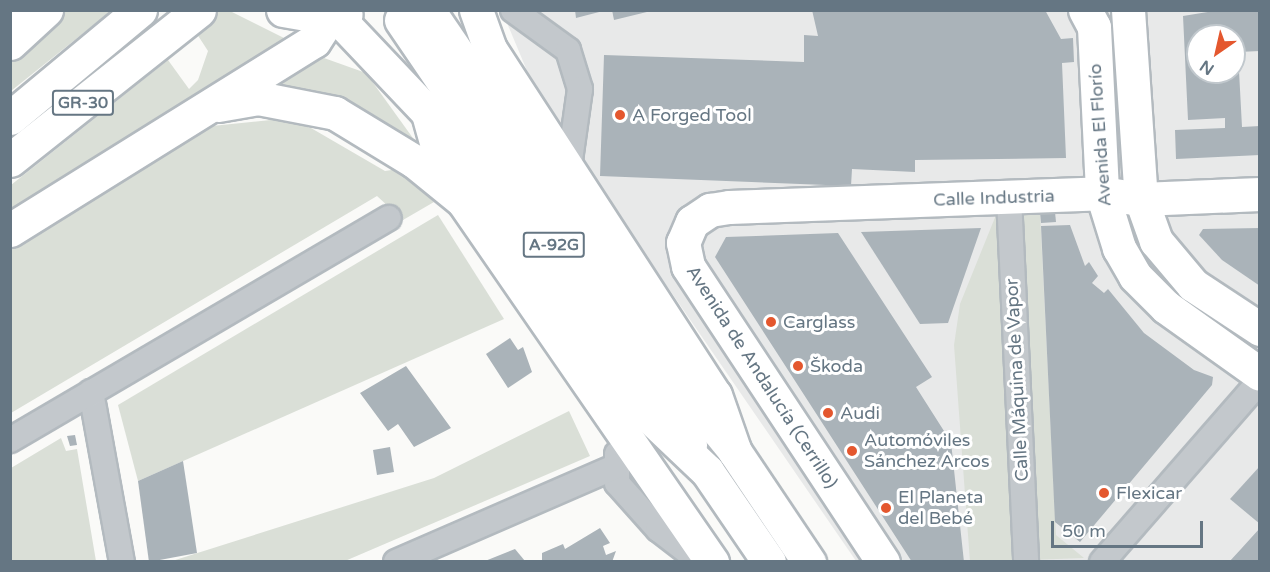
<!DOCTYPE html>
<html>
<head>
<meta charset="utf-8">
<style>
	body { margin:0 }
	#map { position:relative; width:1270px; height:572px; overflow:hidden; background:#fafaf8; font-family:"Varela Round",sans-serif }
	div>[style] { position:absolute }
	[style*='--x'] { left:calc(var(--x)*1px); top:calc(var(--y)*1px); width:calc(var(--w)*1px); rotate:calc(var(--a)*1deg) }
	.built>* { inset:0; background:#e8e9e9 }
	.green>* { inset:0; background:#dadfd7 }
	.building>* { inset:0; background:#aab3b9 }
	.roads { filter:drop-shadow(2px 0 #b3babf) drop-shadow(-2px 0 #b3babf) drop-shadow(0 2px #b3babf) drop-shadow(0 -2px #b3babf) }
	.street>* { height:24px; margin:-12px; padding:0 12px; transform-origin:12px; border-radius:12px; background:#c3c8cc }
	.secondary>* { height:33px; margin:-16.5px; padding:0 16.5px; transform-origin:16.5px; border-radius:16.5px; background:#fff }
	.primary>* { height:33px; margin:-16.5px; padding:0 16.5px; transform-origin:16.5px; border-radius:16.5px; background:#fff }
	.highway>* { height:33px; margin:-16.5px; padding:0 16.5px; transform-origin:16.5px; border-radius:16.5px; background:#fff }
	.dots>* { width:16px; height:16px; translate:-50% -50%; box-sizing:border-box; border:3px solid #fff; border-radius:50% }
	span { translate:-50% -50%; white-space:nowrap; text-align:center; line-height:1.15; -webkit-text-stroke:6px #fff; paint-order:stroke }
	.shield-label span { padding:2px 4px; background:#fff; border:2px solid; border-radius:4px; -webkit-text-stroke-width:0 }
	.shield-label { font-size:16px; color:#657683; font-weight:700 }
	.poi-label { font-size:18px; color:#657683 }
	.left { translate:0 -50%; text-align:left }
	.street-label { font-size:18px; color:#657683 }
	.frame { position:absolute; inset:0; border:12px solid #657683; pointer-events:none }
	.north { position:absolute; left:1186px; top:24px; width:60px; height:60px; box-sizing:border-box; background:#fff; border:2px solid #c1c8cd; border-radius:50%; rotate:214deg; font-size:16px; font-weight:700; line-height:24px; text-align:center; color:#657683 }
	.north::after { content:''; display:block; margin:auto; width:21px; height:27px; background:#e4572e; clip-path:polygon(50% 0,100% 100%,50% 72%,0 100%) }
	.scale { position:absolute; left:1051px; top:521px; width:152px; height:27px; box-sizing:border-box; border:3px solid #657683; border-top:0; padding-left:8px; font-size:18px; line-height:21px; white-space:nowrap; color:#657683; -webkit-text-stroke:4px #fff; paint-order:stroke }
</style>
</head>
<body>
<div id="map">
	<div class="built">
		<i style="clip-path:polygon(evenodd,502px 11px,1259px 11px,1259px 561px,856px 561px,603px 193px,530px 78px,502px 11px,1198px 36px,1234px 36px,1234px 72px,1198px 72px,1198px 36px)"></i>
	</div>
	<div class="green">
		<i style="clip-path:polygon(64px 11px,111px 11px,11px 91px,11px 59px)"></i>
		<i style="clip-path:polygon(182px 11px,230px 11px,290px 41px,11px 217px,11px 185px,168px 60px,189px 89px,198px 80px,208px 51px)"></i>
		<i style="clip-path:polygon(324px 58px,366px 73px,423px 152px,265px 86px)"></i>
		<i style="clip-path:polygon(280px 119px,311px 128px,385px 171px,398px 169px,434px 202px,403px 220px,377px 196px,11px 413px,11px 244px,212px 126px)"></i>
		<i style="clip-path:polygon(1040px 212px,1056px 535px,1084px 558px,970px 562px,954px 345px,960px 304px,996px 215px)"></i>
		<i style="clip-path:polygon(438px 215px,504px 319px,138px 481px,118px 405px)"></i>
		<i style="clip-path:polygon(569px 411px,590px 456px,345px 561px,169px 562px,434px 478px)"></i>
		<i style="clip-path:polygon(61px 438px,66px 451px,77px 449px,96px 561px,11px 561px,11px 468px)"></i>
	</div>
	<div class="building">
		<i style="clip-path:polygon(575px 10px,603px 10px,603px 11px,576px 18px)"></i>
		<i style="clip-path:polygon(612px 10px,651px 10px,651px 11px,614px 20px)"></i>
		<i style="clip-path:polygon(812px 10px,1045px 10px,1061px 39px,1073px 38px,1074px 62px,1062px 63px,1066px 158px,915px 160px,915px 172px,852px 169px,851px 186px,600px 176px,604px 55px,804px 62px,804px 35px,818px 36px)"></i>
		<i style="clip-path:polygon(evenodd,1220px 10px,1260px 12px,1260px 51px,1238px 52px,1242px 127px,1260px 126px,1260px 155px,1176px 159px,1175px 130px,1225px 128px,1225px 118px,1188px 120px,1183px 16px,1220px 10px,1198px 36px,1234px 36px,1234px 72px,1198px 72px,1198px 36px)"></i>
		<i style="clip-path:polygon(1040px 212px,1055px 212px,1056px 222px,1041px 223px)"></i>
		<i style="clip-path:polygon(1070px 225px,1085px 266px,1089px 262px,1098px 276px,1092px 283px,1104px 293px,1108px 289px,1144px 333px,1194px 370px,1213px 377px,1212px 385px,1080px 542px,1055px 522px,1041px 226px)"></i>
		<i style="clip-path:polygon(981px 228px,948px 323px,920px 324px,861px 232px)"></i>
		<i style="clip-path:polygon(1260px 228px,1260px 286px,1222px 260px,1199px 235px,1203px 229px)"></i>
		<i style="clip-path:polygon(838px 233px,932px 377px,916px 387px,951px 442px,964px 562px,912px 562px,715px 257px,726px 237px)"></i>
		<i style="clip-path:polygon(510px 338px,518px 350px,523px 347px,532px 372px,508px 388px,486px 354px)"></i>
		<i style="clip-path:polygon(406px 366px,451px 428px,414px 447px,398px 424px,388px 431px,360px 393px)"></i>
		<i style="clip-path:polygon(75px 435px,77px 445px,70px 446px,67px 436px)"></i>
		<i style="clip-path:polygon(390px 447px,394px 472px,377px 475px,373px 450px)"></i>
		<i style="clip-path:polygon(183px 461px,197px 553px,149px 562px,138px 481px)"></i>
		<i style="clip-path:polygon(1260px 466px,1260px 524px,1230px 499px)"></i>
		<i style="clip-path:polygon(600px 528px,610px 543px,603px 546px,606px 555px,616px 551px,612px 562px,542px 562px,542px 553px,563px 544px,565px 549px)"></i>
		<i style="clip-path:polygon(1260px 528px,1260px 562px,1229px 562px,1241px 549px)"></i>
		<i style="clip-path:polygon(515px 549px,525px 561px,485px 561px)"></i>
	</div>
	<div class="roads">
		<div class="street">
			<i style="--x:513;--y:10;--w:68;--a:36"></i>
			<i style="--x:568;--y:50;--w:41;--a:72.9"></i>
			<i style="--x:580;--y:89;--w:79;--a:98"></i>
			<i style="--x:1009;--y:198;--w:364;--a:87.3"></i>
			<i style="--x:91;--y:392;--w:173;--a:79.7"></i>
			<i style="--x:10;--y:440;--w:439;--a:-30.4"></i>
			<i style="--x:617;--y:454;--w:29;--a:90"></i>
			<i style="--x:617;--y:483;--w:62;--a:48.3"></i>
			<i style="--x:658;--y:529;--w:54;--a:37.5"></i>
			<i style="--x:396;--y:562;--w:239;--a:-23.5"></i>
			<i style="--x:1102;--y:562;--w:240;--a:-48.9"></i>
		</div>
		<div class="secondary">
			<i style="--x:1085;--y:10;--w:19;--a:62"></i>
			<i style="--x:1094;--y:27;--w:166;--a:87.2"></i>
			<i style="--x:1102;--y:193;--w:58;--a:72.8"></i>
			<i style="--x:1119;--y:248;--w:32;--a:60"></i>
			<i style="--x:1135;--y:276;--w:44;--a:45"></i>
			<i style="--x:1166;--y:307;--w:115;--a:35.5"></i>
			<i style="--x:1128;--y:10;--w:189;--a:86.1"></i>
			<i style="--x:1141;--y:199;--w:45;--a:70.3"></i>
			<i style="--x:1156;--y:241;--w:57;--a:49.9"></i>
			<i style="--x:1193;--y:285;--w:80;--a:33.3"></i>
			<i style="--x:10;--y:17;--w:12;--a:-35"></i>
			<i style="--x:429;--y:117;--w:49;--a:74.5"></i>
			<i style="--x:442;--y:164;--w:43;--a:60.4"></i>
			<i style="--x:463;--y:201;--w:439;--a:55.4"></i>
			<i style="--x:883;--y:562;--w:354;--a:-123.4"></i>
			<i style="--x:688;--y:266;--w:24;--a:-102"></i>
			<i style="--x:683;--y:243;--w:23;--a:-67"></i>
			<i style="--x:692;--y:222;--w:22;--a:-34"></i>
			<i style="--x:710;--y:210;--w:19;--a:-9"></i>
			<i style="--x:729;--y:207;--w:373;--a:-2.1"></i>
			<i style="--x:1102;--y:193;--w:39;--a:9"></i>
			<i style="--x:1141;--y:199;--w:119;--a:-2.4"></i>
		</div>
		<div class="primary">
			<i style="--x:428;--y:10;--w:478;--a:55.7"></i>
			<i style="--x:697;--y:405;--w:58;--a:50.6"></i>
			<i style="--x:401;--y:20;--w:514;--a:55.78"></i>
		</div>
		<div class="highway">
			<i style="--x:283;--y:10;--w:47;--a:9.9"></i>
			<i style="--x:329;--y:18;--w:17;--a:-13"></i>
			<i style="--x:476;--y:10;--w:41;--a:70.3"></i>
			<i style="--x:490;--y:49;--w:413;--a:57"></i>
			<i style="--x:715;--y:395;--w:60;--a:70.7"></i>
			<i style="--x:735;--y:452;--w:133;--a:56.1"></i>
			<i style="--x:337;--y:17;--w:132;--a:46.5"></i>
			<i style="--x:428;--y:113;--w:351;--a:54.6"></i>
			<i style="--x:631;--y:399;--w:105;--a:43.5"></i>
			<i style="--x:707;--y:471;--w:110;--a:55.7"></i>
			<i style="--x:10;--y:43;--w:49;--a:-42.5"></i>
			<i style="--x:218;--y:105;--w:41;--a:-9.9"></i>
			<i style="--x:258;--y:98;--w:78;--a:11"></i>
			<i style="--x:335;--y:113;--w:92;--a:31.3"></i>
			<i style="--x:414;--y:161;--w:63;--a:39.2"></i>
			<i style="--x:10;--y:118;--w:169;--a:-39.7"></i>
			<i style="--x:10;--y:160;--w:241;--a:-38.4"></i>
			<i style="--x:10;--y:230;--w:358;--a:-31.9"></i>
			<i style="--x:314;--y:41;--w:27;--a:-57"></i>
		</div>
	</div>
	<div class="dots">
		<i style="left:620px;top:115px;background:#e4572e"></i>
		<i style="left:771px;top:322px;background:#e4572e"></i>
		<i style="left:798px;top:366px;background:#e4572e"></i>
		<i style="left:828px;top:413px;background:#e4572e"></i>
		<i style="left:852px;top:451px;background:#e4572e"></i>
		<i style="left:1104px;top:493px;background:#e4572e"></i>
		<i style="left:886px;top:508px;background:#e4572e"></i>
	</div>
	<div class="shield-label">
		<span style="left:83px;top:103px">GR-30</span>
		<span style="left:554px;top:245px">A-92G</span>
	</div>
	<div class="poi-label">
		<span class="left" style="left:632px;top:115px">A Forged Tool</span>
		<span class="left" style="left:783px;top:322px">Carglass</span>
		<span class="left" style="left:810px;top:366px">Škoda</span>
		<span class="left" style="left:840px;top:413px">Audi</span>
		<span class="left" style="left:864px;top:451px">Automóviles<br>Sánchez Arcos</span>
		<span class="left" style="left:1116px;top:493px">Flexicar</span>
		<span class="left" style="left:898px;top:508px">El Planeta<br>del Bebé</span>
	</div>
	<div class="street-label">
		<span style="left:1100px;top:135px;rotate:-94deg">Avenida El Florío</span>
		<span style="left:994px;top:198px;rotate:-2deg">Calle Industria</span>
		<span style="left:762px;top:377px;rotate:57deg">Avenida de Andalucía (Cerrillo)</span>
		<span style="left:1017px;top:380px;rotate:-93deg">Calle Máquina de Vapor</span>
	</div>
	<div class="frame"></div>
	<div class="north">N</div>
	<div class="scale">50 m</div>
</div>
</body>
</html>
